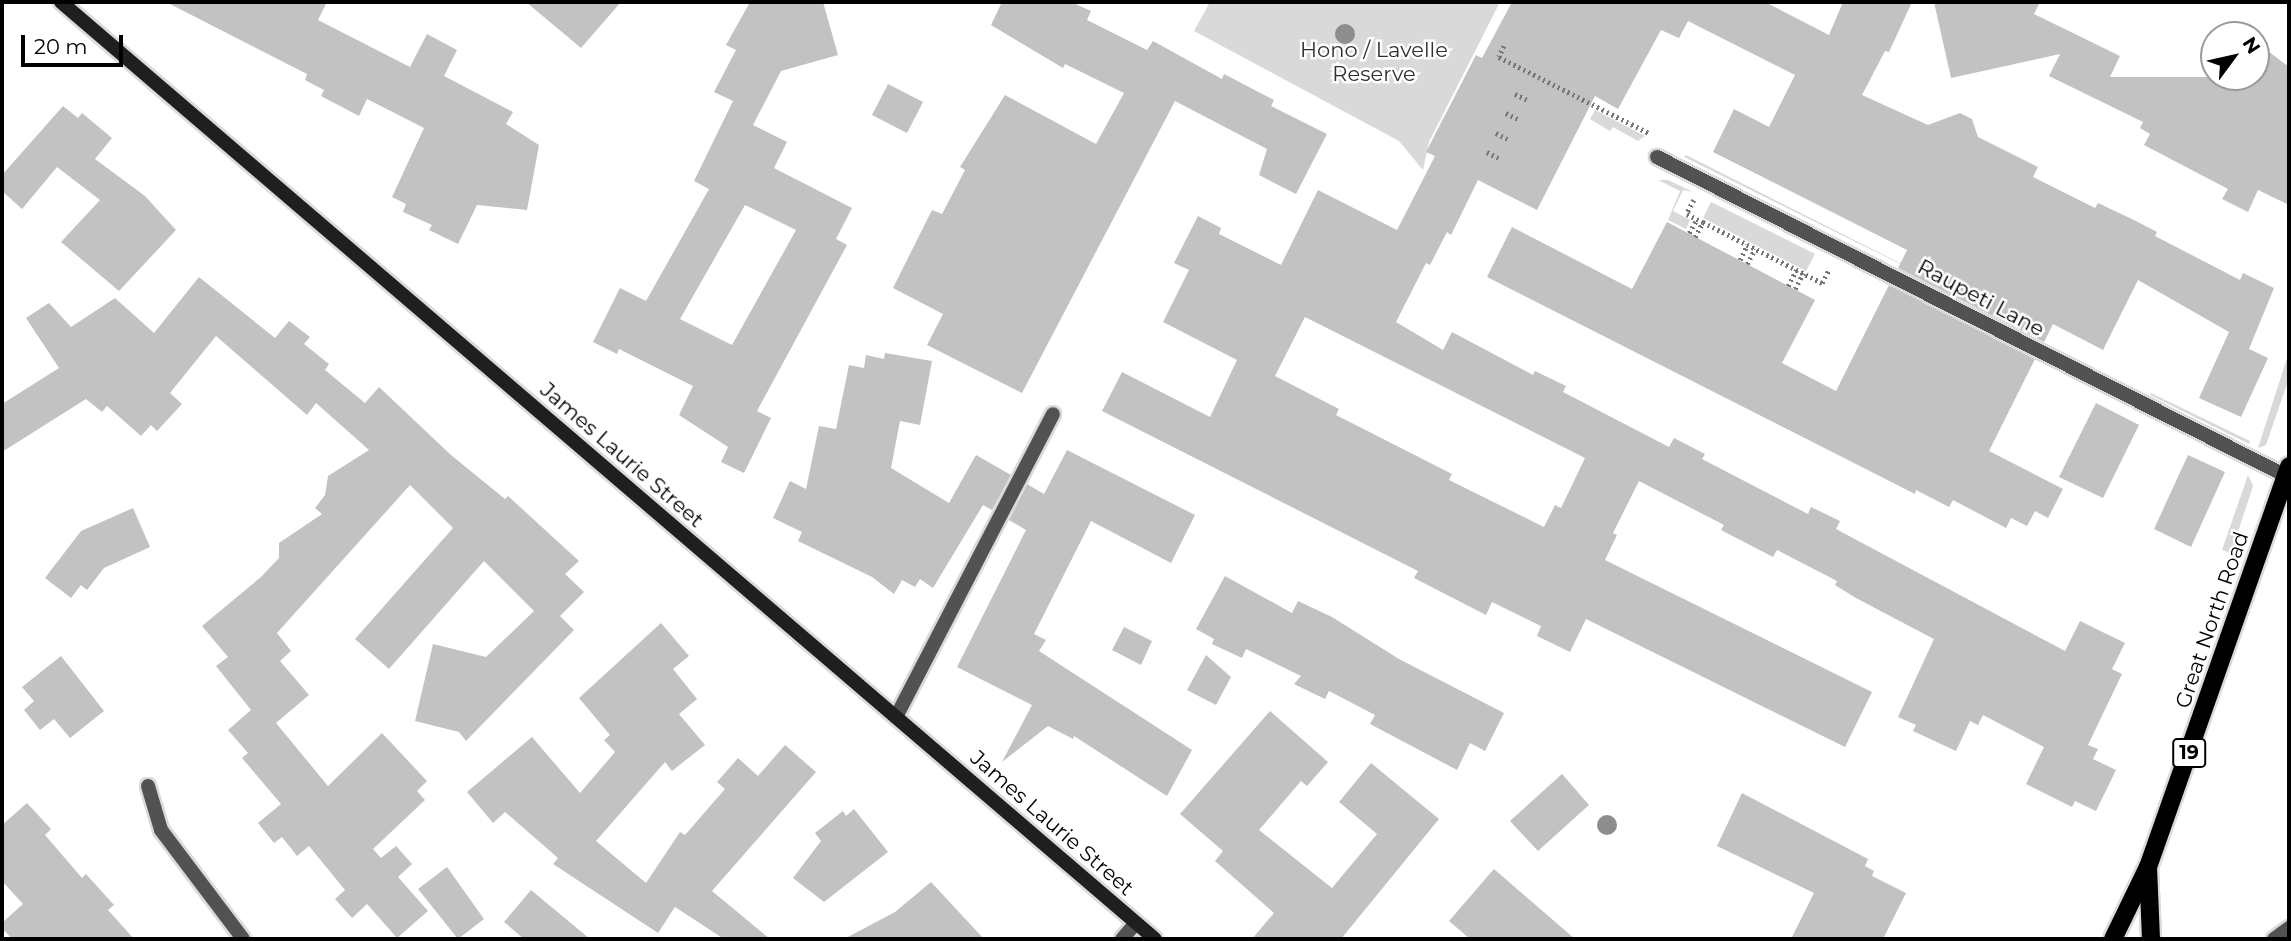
<!DOCTYPE html>
<html>
<head>
<meta charset="utf-8">
<style>
	body { margin:0 }
	#map { position:relative; width:2291px; height:941px; overflow:hidden; background:#fff; font-family:Montserrat,sans-serif }
	div>[style] { position:absolute }
	[style*='--x'] { left:calc(var(--x)*1px); top:calc(var(--y)*1px); width:calc(var(--w)*1px); rotate:calc(var(--a)*1deg) }
	.green>* { inset:0; background:#d9d9d9 }
	.building>* { inset:0; background:#c2c2c2 }
	.path>* { height:4.5px; margin-top:-2.25px; transform-origin:0; background:repeating-linear-gradient(90deg,#747474 0 2px,transparent 0 5.5px) }
	.roads { filter:drop-shadow(2px 0 #dbdbdb) drop-shadow(-2px 0 #dbdbdb) drop-shadow(0 2px #dbdbdb) drop-shadow(0 -2px #dbdbdb) }
	.lane>* { height:14px; margin:-7px; padding:0 7px; transform-origin:7px; border-radius:7px; background:#525252 }
	.street>* { height:14px; margin:-7px; padding:0 7px; transform-origin:7px; border-radius:7px; background:#525252 }
	.secondary>* { height:14px; margin:-7px; padding:0 7px; transform-origin:7px; border-radius:7px; background:#1f1f1f }
	.primary>* { height:18px; margin:-9px; padding:0 9px; transform-origin:9px; border-radius:9px; background:#000 }
	.trees>* { width:20px; height:20px; margin:-10px; border-radius:50%; background:#8d8d8d }
	span { translate:-50% -50%; white-space:nowrap; text-align:center; line-height:1.15; -webkit-text-stroke:5px #fff; paint-order:stroke }
	.shield-label span { padding:2px 5px; background:#fff; border:2px solid; border-radius:5px; -webkit-text-stroke-width:0 }
	.shield-label { font-size:19px; color:#000; font-weight:700 }
	.park-label { font-size:21px; color:#303030 }
	.street-label { font-size:21px; color:#000 }
	.frame { position:absolute; inset:0; border:4px solid #000; pointer-events:none }
	.north { position:absolute; left:2200px; top:21px; width:70px; height:70px; box-sizing:border-box; background:#fff; border:2px solid #999; border-radius:50%; rotate:57deg; font-size:19px; font-weight:700; line-height:28px; text-align:center; color:#000 }
	.north::after { content:''; display:block; margin:auto; width:24px; height:32px; background:#000; clip-path:polygon(50% 0,100% 100%,50% 72%,0 100%) }
	.scale { position:absolute; left:21px; top:35px; width:102px; height:32px; box-sizing:border-box; border:4px solid #000; border-top:0; padding-left:9px; font-size:21px; line-height:24px; white-space:nowrap; color:#000; -webkit-text-stroke:5px #fff; paint-order:stroke }
</style>
</head>
<body>
<div id="map">
	<div class="green">
		<i style="clip-path:polygon(1210px 2px,1500px 2px,1429px 142px,1423px 170px,1399px 141px,1194px 31px)"></i>
		<i style="clip-path:polygon(1595px 110px,1645px 136px,1638px 141px,1613px 127px,1610px 131px,1590px 119px)"></i>
		<i style="clip-path:polygon(1686px 155px,1973px 300px,1684px 157px)"></i>
		<i style="clip-path:polygon(1658px 180px,1668px 180px,1693px 192px,1683px 190px,1673px 211px,1690px 220px,1686px 229px,1668px 220px,1680px 191px)"></i>
		<i style="clip-path:polygon(1711px 202px,1815px 254px,1806px 271px,1703px 218px)"></i>
		<i style="clip-path:polygon(2289px 352px,2289px 378px,2266px 445px,2258px 448px)"></i>
		<i style="clip-path:polygon(2151px 393px,2250px 441px,2249px 444px,2150px 395px)"></i>
		<i style="clip-path:polygon(2248px 475px,2253px 486px,2231px 553px,2222px 550px)"></i>
	</div>
	<div class="building">
		<i style="clip-path:polygon(166px 2px,327px 2px,318px 20px,410px 67px,427px 34px,457px 50px,444px 76px,513px 112px,506px 124px,539px 145px,527px 210px,477px 205px,458px 244px,429px 230px,432px 225px,403px 212px,406px 204px,392px 197px,424px 128px,367px 99px,359px 116px,321px 96px,324px 90px,305px 80px,307px 74px)"></i>
		<i style="clip-path:polygon(526px 2px,621px 2px,581px 48px)"></i>
		<i style="clip-path:polygon(evenodd,750px 2px,823px 2px,838px 55px,781px 71px,753px 125px,787px 142px,774px 168px,852px 208px,836px 239px,847px 245px,757px 411px,771px 418px,744px 473px,721px 462px,728px 447px,679px 415px,693px 386px,619px 349px,617px 354px,593px 342px,620px 288px,646px 301px,709px 189px,694px 181px,733px 101px,714px 92px,736px 50px,726px 45px,750px 2px,745px 205px,796px 230px,732px 345px,680px 319px,745px 205px)"></i>
		<i style="clip-path:polygon(1002px 2px,1071px 2px,1091px 11px,1087px 20px,1147px 50px,1153px 41px,1222px 79px,1224px 74px,1274px 100px,1271px 106px,1327px 134px,1296px 194px,1259px 175px,1267px 149px,1175px 101px,1022px 393px,927px 345px,943px 314px,893px 288px,932px 210px,942px 214px,965px 170px,960px 167px,1005px 95px,1096px 144px,1124px 93px,1065px 64px,1063px 68px,991px 25px)"></i>
		<i style="clip-path:polygon(evenodd,1512px 2px,1765px 2px,1829px 35px,1843px 2px,1912px 2px,1889px 52px,1885px 51px,1862px 95px,1928px 125px,1960px 113px,1972px 119px,1978px 137px,2038px 167px,2033px 177px,2095px 208px,2098px 203px,2136px 221px,2157px 232px,2155px 236px,2240px 280px,2243px 273px,2274px 288px,2249px 349px,2268px 358px,2241px 417px,2199px 398px,2229px 332px,2138px 280px,2103px 350px,2053px 324px,2044px 342px,1898px 268px,1907px 250px,1713px 152px,1734px 109px,1769px 127px,1795px 75px,1688px 21px,1679px 38px,1661px 30px,1618px 109px,1595px 96px,1537px 210px,1478px 180px,1451px 235px,1447px 232px,1430px 265px,1426px 263px,1396px 322px,1443px 350px,1452px 332px,1533px 375px,1535px 371px,1566px 386px,1563px 392px,1669px 447px,1674px 438px,1705px 454px,1702px 459px,1808px 514px,1811px 507px,1840px 521px,1836px 529px,2065px 651px,2080px 621px,2125px 643px,2112px 669px,2122px 674px,2088px 745px,2098px 749px,2093px 759px,2116px 770px,2096px 811px,2075px 801px,2072px 807px,2026px 784px,2044px 747px,1983px 715px,1978px 725px,1970px 721px,1956px 751px,1913px 731px,1916px 725px,1898px 717px,1934px 639px,1930px 637px,1856px 598px,1835px 585px,1837px 581px,1777px 550px,1773px 557px,1721px 530px,1724px 525px,1639px 481px,1613px 533px,1617px 535px,1605px 560px,1872px 692px,1845px 747px,1586px 619px,1570px 652px,1537px 636px,1541px 626px,1492px 602px,1486px 615px,1414px 578px,1418px 571px,1102px 411px,1122px 372px,1210px 417px,1237px 360px,1163px 322px,1189px 270px,1174px 263px,1198px 216px,1221px 228px,1219px 234px,1281px 265px,1318px 190px,1397px 230px,1435px 156px,1426px 152px,1476px 55px,1482px 58px,1512px 2px,1305px 317px,1585px 458px,1561px 508px,1555px 505px,1544px 527px,1449px 480px,1452px 474px,1336px 415px,1339px 409px,1275px 376px,1305px 317px)"></i>
		<i style="clip-path:polygon(1934px 2px,2040px 2px,2034px 14px,2120px 56px,2110px 77px,2209px 77px,2214px 71px,2214px 77px,2256px 77px,2256px 42px,2289px 67px,2289px 205px,2258px 190px,2248px 212px,2222px 199px,2228px 189px,2144px 145px,2150px 134px,2140px 128px,2143px 122px,2049px 76px,2060px 54px,1951px 78px)"></i>
		<i style="clip-path:polygon(888px 84px,923px 102px,907px 133px,872px 115px)"></i>
		<i style="clip-path:polygon(63px 106px,78px 118px,82px 113px,112px 138px,95px 159px,145px 196px,176px 230px,119px 291px,61px 242px,100px 200px,57px 167px,22px 209px,2px 191px,2px 175px)"></i>
		<i style="clip-path:polygon(1667px 222px,1815px 300px,1782px 363px,1836px 391px,1889px 285px,2035px 359px,1989px 451px,2063px 489px,2048px 518px,2035px 511px,2027px 526px,2011px 518px,2006px 528px,1953px 500px,1949px 507px,1916px 490px,1915px 494px,1487px 277px,1512px 227px,1632px 289px)"></i>
		<i style="clip-path:polygon(199px 277px,275px 338px,289px 321px,310px 337px,304px 344px,329px 364px,325px 370px,365px 403px,379px 387px,451px 455px,505px 499px,508px 496px,579px 561px,565px 574px,584px 592px,560px 616px,574px 630px,466px 741px,459px 732px,415px 721px,433px 644px,486px 657px,534px 611px,484px 561px,389px 669px,355px 639px,453px 528px,410px 485px,277px 633px,291px 651px,280px 661px,309px 695px,276px 723px,328px 786px,382px 733px,427px 781px,417px 791px,425px 800px,373px 849px,381px 858px,396px 846px,412px 864px,398px 877px,428px 911px,397px 938px,367px 904px,352px 918px,335px 899px,345px 890px,309px 846px,297px 856px,282px 837px,274px 843px,258px 823px,281px 804px,242px 758px,248px 753px,228px 730px,251px 710px,216px 666px,228px 657px,202px 626px,261px 577px,279px 558px,279px 543px,322px 514px,315px 508px,325px 495px,328px 476px,369px 450px,316px 403px,307px 415px,216px 336px,170px 393px,182px 404px,157px 431px,151px 425px,141px 436px,107px 406px,102px 412px,86px 399px,2px 452px,2px 404px,59px 368px,26px 318px,49px 303px,71px 327px,115px 298px,154px 333px)"></i>
		<i style="clip-path:polygon(885px 353px,932px 361px,920px 425px,900px 421px,891px 468px,949px 503px,976px 455px,1011px 475px,992px 510px,983px 505px,933px 588px,920px 579px,915px 587px,902px 580px,894px 594px,872px 577px,798px 541px,802px 532px,773px 518px,790px 481px,806px 489px,819px 426px,836px 429px,849px 365px,864px 368px,866px 355px,884px 359px)"></i>
		<i style="clip-path:polygon(2096px 403px,2139px 425px,2103px 498px,2059px 477px)"></i>
		<i style="clip-path:polygon(1067px 450px,1195px 515px,1171px 563px,1091px 521px,1034px 634px,1046px 640px,1039px 651px,1192px 750px,1167px 796px,1074px 736px,1073px 739px,1048px 726px,1002px 762px,1032px 705px,957px 667px,1026px 530px,1009px 520px,1027px 484px,1044px 494px)"></i>
		<i style="clip-path:polygon(2188px 455px,2225px 472px,2191px 547px,2154px 529px)"></i>
		<i style="clip-path:polygon(133px 508px,150px 547px,104px 568px,87px 590px,81px 585px,71px 598px,45px 578px,81px 531px)"></i>
		<i style="clip-path:polygon(1225px 576px,1292px 613px,1298px 601px,1332px 617px,1399px 659px,1504px 713px,1485px 751px,1470px 743px,1457px 770px,1370px 724px,1375px 715px,1329px 691px,1325px 699px,1294px 684px,1301px 676px,1246px 649px,1242px 658px,1212px 644px,1214px 639px,1196px 629px)"></i>
		<i style="clip-path:polygon(661px 623px,689px 656px,673px 669px,697px 699px,679px 714px,705px 745px,672px 771px,665px 762px,596px 841px,646px 883px,680px 832px,685px 835px,725px 789px,717px 782px,738px 758px,758px 776px,785px 745px,816px 772px,712px 891px,770px 939px,724px 939px,675px 907px,658px 933px,553px 864px,558px 858px,505px 812px,493px 823px,467px 792px,532px 737px,580px 793px,615px 752px,604px 740px,610px 735px,579px 698px)"></i>
		<i style="clip-path:polygon(1124px 627px,1152px 641px,1141px 665px,1112px 650px)"></i>
		<i style="clip-path:polygon(1206px 655px,1231px 677px,1216px 705px,1187px 690px)"></i>
		<i style="clip-path:polygon(61px 656px,104px 711px,70px 738px,54px 719px,40px 730px,24px 710px,34px 701px,22px 687px)"></i>
		<i style="clip-path:polygon(1270px 711px,1328px 762px,1307px 786px,1301px 781px,1259px 830px,1332px 888px,1377px 834px,1339px 802px,1371px 763px,1439px 819px,1341px 939px,1252px 939px,1274px 913px,1215px 861px,1223px 851px,1180px 814px)"></i>
		<i style="clip-path:polygon(1562px 774px,1589px 805px,1538px 851px,1510px 821px)"></i>
		<i style="clip-path:polygon(1742px 793px,1868px 859px,1865px 866px,1874px 871px,1872px 876px,1906px 893px,1883px 939px,1791px 939px,1814px 893px,1717px 846px)"></i>
		<i style="clip-path:polygon(27px 803px,51px 829px,45px 835px,82px 878px,86px 874px,114px 905px,108px 910px,134px 939px,12px 939px,2px 928px,2px 923px,23px 904px,2px 881px,2px 825px)"></i>
		<i style="clip-path:polygon(854px 809px,888px 852px,824px 902px,793px 878px,821px 841px,815px 833px,843px 811px,846px 816px)"></i>
		<i style="clip-path:polygon(447px 867px,484px 919px,458px 939px,418px 889px)"></i>
		<i style="clip-path:polygon(1494px 869px,1575px 939px,1470px 939px,1449px 921px)"></i>
		<i style="clip-path:polygon(931px 882px,984px 939px,844px 939px,895px 912px)"></i>
		<i style="clip-path:polygon(531px 890px,590px 939px,524px 939px,504px 922px)"></i>
	</div>
	<div class="path">
		<i style="--x:1504;--y:46;--w:12;--a:114"></i>
		<i style="--x:1499;--y:57;--w:168;--a:26.9"></i>
		<i style="--x:1515;--y:94;--w:14;--a:25"></i>
		<i style="--x:1506;--y:113;--w:13;--a:27"></i>
		<i style="--x:1496;--y:133;--w:13;--a:27"></i>
		<i style="--x:1487;--y:152;--w:13;--a:27"></i>
		<i style="--x:1694;--y:200;--w:16;--a:117"></i>
		<i style="--x:1687;--y:214;--w:18;--a:27"></i>
		<i style="--x:1703;--y:222;--w:134;--a:27.1"></i>
		<i style="--x:1822;--y:283;--w:16;--a:-63"></i>
		<i style="--x:1689;--y:233;--w:16;--a:-60"></i>
		<i style="--x:1695;--y:237;--w:17;--a:-62"></i>
		<i style="--x:1740;--y:260;--w:17;--a:-65"></i>
		<i style="--x:1747;--y:264;--w:17;--a:-62"></i>
		<i style="--x:1788;--y:286;--w:18;--a:-63"></i>
		<i style="--x:1795;--y:289;--w:18;--a:-63"></i>
	</div>
	<div class="roads">
		<div class="lane">
			<i style="--x:1657;--y:157;--w:705;--a:26.89"></i>
		</div>
		<div class="street">
			<i style="--x:896;--y:717;--w:341;--a:-62.6"></i>
			<i style="--x:148;--y:786;--w:46;--a:73.5"></i>
			<i style="--x:161;--y:830;--w:136;--a:53"></i>
			<i style="--x:1122;--y:939;--w:21;--a:-49"></i>
			<i style="--x:2274;--y:939;--w:19;--a:-36"></i>
		</div>
		<div class="secondary">
			<i style="--x:61;--y:2;--w:1440;--a:40.58"></i>
		</div>
		<div class="primary">
			<i style="--x:2148;--y:867;--w:72;--a:87.6"></i>
			<i style="--x:2113;--y:939;--w:80;--a:-64.1"></i>
			<i style="--x:2148;--y:867;--w:425;--a:-70.6"></i>
		</div>
	</div>
	<div class="trees">
		<i style="left:1345px;top:34px"></i>
		<i style="left:1607px;top:825px"></i>
	</div>
	<div class="shield-label">
		<span style="left:2189px;top:753px">19</span>
	</div>
	<div class="park-label">
		<span style="left:1374px;top:62px">Hono / Lavelle<br>Reserve</span>
	</div>
	<div class="street-label">
		<span style="left:1981px;top:298px;rotate:28deg">Raupeti Lane</span>
		<span style="left:622px;top:455px;rotate:41deg">James Laurie Street</span>
		<span style="left:2212px;top:620px;rotate:-71deg">Great North Road</span>
		<span style="left:1052px;top:823px;rotate:41deg">James Laurie Street</span>
	</div>
	<div class="frame"></div>
	<div class="north">N</div>
	<div class="scale">20 m</div>
</div>
</body>
</html>
